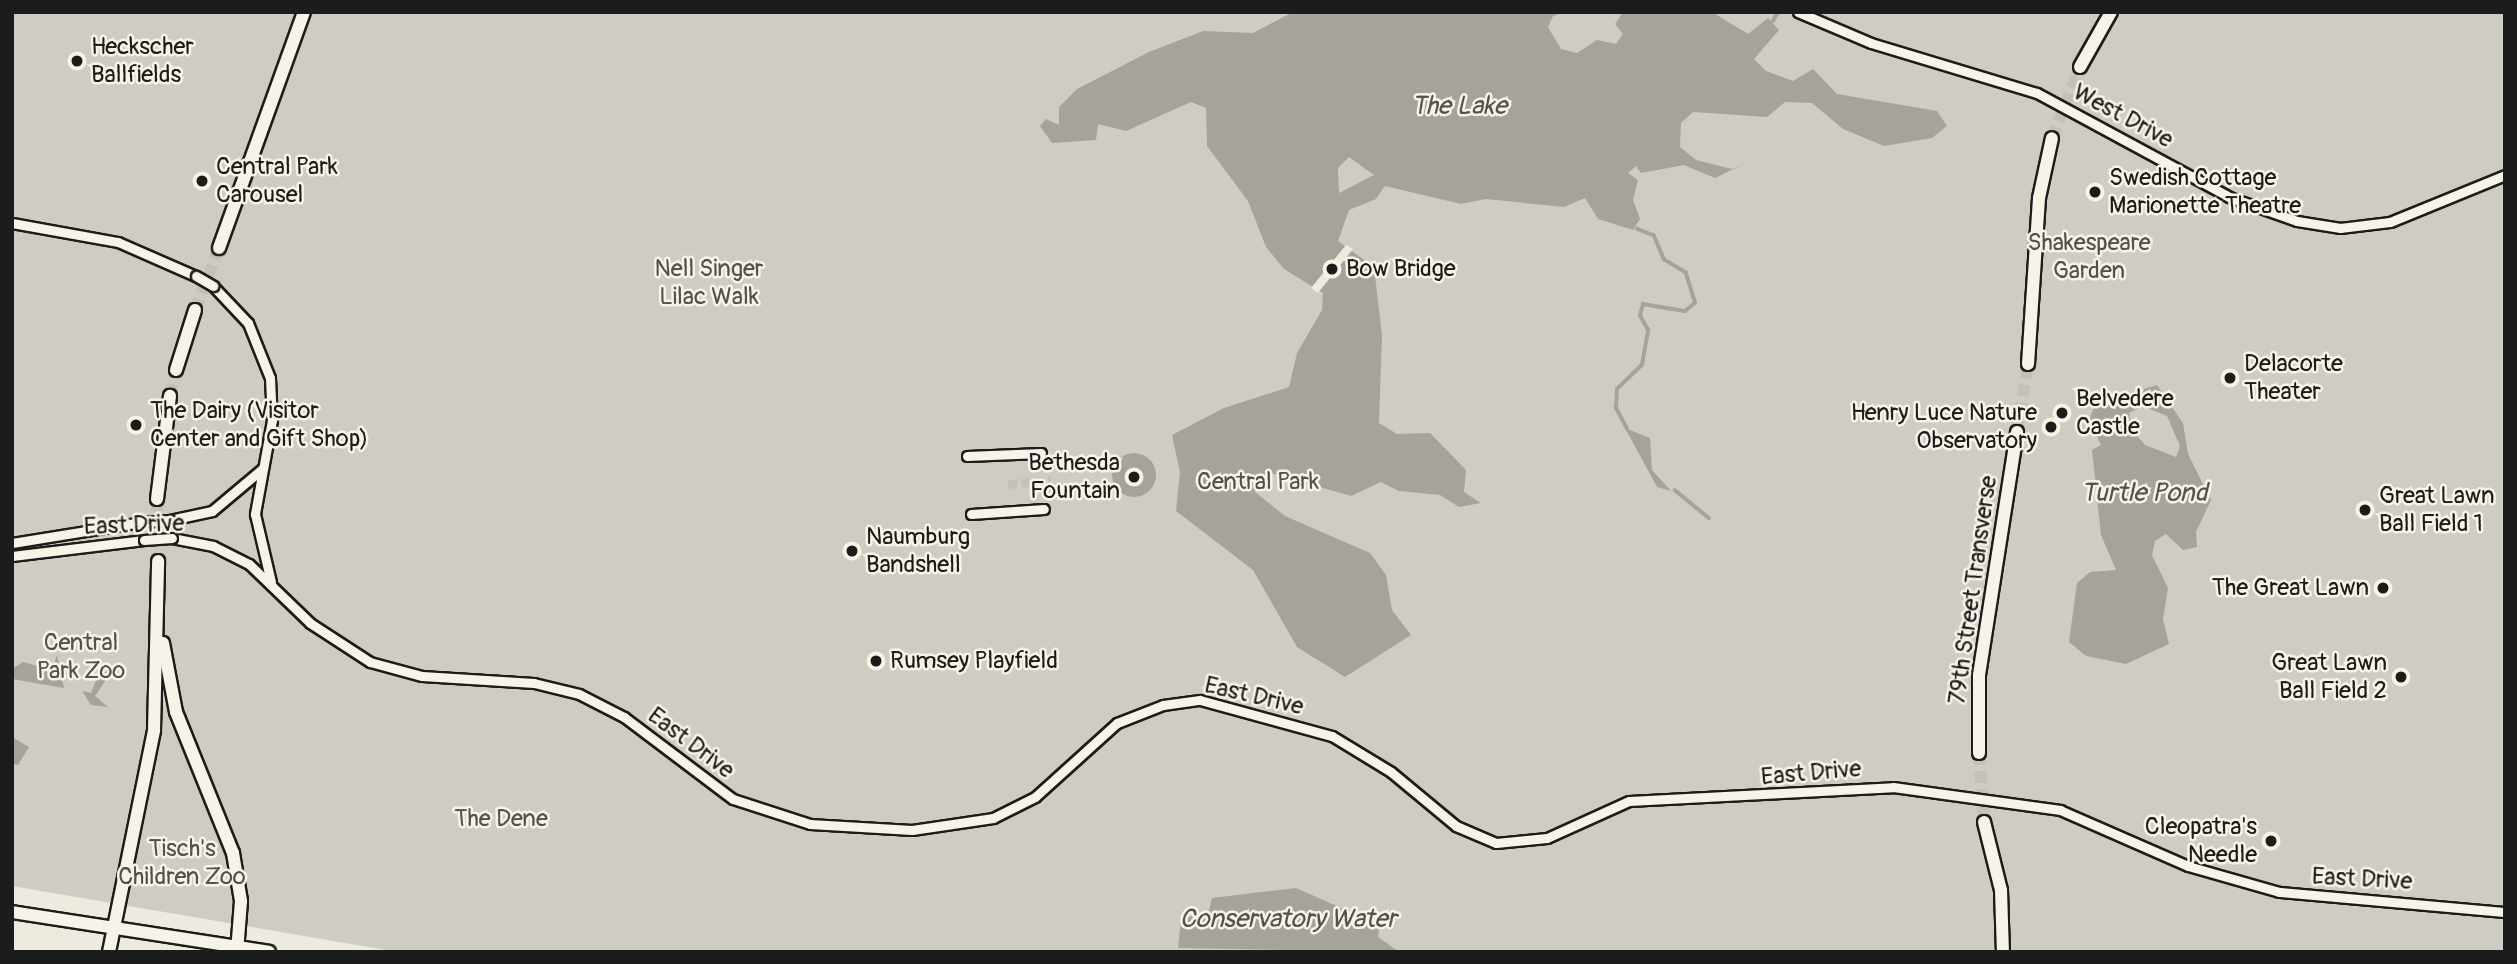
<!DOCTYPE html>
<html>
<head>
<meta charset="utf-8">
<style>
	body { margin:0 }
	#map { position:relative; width:2517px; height:964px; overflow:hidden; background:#eeeae0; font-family:Pangolin,sans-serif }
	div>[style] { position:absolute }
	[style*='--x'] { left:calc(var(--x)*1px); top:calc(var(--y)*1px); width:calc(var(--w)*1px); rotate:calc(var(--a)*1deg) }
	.green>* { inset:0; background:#cfccc3 }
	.water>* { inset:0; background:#a6a39d }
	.round { border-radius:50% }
	.pier>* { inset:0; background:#eeeae0 }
	.stream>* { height:3.5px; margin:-1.75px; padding:0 1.75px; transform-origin:1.75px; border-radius:1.75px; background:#a6a39d }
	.street-tunnel>* { height:9px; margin-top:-4.5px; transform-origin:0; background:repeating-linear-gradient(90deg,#c4c1b9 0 9px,transparent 0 13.5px) }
	.secondary-tunnel>* { height:12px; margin-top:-6px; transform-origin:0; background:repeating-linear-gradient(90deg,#c4c1b9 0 12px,transparent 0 18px) }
	.roads { filter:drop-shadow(2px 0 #1c1c1c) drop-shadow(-2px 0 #1c1c1c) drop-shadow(0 2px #1c1c1c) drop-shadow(0 -2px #1c1c1c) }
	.street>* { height:9px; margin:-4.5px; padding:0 4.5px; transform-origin:4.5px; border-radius:4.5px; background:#f7f3e8 }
	.secondary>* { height:12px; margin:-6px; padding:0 6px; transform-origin:6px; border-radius:6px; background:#f7f3e8 }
	.bridges { filter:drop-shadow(2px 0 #1c1c1c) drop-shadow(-2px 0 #1c1c1c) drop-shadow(0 2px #1c1c1c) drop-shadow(0 -2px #1c1c1c) }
	.street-bridge>* { height:9px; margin:-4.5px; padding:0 4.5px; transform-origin:4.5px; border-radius:4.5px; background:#f7f3e8 }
	.dots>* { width:19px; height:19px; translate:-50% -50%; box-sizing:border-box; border:4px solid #f7f3e8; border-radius:50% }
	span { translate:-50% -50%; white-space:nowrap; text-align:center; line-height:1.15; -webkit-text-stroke:5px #f7f3e8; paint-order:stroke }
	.poi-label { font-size:24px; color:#1c1c1c }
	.left { translate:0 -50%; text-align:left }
	.right { translate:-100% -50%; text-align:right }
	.street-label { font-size:24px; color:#1c1c1c }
	.park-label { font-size:24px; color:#52514e }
	.water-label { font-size:26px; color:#535250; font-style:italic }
	.frame { position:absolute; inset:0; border:14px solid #1c1c1c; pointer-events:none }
</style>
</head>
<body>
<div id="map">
	<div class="green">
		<i style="clip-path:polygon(12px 12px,2505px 12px,2505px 952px,398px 952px,12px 886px)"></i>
	</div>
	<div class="water">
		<i style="clip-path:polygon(evenodd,1293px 12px,1564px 12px,1553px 16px,1548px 27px,1561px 49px,1577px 53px,1597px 40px,1616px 44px,1623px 34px,1615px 24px,1623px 12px,1712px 12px,1748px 34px,1768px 18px,1779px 30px,1754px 59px,1766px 71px,1793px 81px,1813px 69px,1837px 94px,1937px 111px,1947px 126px,1932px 138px,1884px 146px,1843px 129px,1812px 103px,1785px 102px,1767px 117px,1693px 112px,1681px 123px,1680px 147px,1696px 160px,1732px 169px,1748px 162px,1715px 178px,1684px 165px,1641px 173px,1636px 166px,1628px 173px,1638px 180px,1633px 200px,1640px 219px,1633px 230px,1598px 219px,1585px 198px,1564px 207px,1486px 199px,1461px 204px,1385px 186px,1376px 199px,1349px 210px,1338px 241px,1374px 267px,1382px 335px,1379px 423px,1397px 434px,1430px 433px,1466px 470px,1464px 492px,1481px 503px,1459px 507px,1440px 495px,1399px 491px,1381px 482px,1351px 496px,1274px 474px,1257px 478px,1255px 492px,1285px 516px,1370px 553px,1386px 575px,1392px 610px,1411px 635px,1345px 677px,1297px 647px,1253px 570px,1176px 511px,1180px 472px,1172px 435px,1224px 408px,1289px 387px,1297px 353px,1322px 310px,1323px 293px,1284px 269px,1266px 247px,1248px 201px,1207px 146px,1206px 108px,1191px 102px,1126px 131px,1098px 124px,1096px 140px,1052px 143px,1040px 126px,1046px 119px,1059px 125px,1059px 107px,1077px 89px,1149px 52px,1203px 31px,1253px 33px,1293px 12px,1349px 157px,1374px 175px,1339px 193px,1338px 168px,1349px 157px)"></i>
		<i style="clip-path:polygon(evenodd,2157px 385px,2183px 423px,2188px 454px,2211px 500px,2196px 532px,2197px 547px,2183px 550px,2166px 534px,2155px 541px,2152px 555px,2168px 588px,2163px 619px,2169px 644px,2126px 664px,2086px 656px,2069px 642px,2077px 583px,2090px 572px,2116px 570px,2101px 535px,2092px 450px,2101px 445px,2089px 421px,2094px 406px,2108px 407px,2111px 399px,2157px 385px,2142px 406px,2167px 416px,2180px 446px,2176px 457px,2145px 445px,2132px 430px,2129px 413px,2142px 406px)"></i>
		<i style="clip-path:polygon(1625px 428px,1650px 438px,1652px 470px,1671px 491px,1657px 487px)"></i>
		<i class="round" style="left:1112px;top:453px;width:44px;height:44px"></i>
		<i style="clip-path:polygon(57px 655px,64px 688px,12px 679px,12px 669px,23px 662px,52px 670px)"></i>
		<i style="clip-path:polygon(114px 668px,95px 696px,108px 707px,91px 705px,82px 691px,91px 693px,98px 675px)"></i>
		<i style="clip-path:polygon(12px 737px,29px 747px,18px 765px,12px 764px)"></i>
		<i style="clip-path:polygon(1296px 888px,1380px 925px,1378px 937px,1399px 952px,1178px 948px,1181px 920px,1209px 910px,1212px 898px)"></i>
	</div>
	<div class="pier">
		<i style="clip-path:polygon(1346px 245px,1353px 249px,1318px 293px,1311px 288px)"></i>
	</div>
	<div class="stream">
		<i style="--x:1773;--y:21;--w:10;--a:-61"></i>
		<i style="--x:1627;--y:429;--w:24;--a:-118"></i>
		<i style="--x:1616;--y:408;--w:19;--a:-87"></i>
		<i style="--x:1617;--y:389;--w:35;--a:-44"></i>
		<i style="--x:1642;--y:365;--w:36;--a:-80"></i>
		<i style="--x:1648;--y:330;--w:16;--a:-120"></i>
		<i style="--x:1640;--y:316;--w:12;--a:-76"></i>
		<i style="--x:1643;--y:304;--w:43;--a:9.5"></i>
		<i style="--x:1685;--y:311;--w:13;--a:-39"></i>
		<i style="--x:1695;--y:303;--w:31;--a:-107"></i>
		<i style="--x:1686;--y:273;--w:26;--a:-149"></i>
		<i style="--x:1664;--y:260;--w:26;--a:-113"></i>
		<i style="--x:1654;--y:236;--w:18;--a:-158"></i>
		<i style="--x:1675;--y:490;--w:44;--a:39.5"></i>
	</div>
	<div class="street-tunnel">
		<i style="--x:1008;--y:484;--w:43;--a:-5.3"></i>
	</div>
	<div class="secondary-tunnel">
		<i style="--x:2052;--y:138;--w:76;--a:-68.5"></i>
		<i style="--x:195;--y:310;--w:66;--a:-68.8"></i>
		<i style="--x:170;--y:396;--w:27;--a:-77"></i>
		<i style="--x:2017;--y:432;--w:69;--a:-80.8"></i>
		<i style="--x:157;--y:499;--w:62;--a:89.1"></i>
		<i style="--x:1979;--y:753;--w:69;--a:85.9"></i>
	</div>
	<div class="roads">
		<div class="street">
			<i style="--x:1798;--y:12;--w:79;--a:23"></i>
			<i style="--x:1871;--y:43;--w:173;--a:16.8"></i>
			<i style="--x:2037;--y:93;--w:218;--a:28.4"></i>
			<i style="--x:2229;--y:197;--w:72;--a:19.4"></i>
			<i style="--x:2297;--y:221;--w:44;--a:9.2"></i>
			<i style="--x:2340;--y:228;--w:50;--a:-6.8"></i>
			<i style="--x:2390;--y:222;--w:124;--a:-22.2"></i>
			<i style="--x:12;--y:223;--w:108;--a:10.2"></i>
			<i style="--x:118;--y:242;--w:85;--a:23.6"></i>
			<i style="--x:213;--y:286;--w:51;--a:46.6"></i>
			<i style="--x:248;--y:323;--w:59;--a:68.2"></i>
			<i style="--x:270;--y:378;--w:42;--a:87.3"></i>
			<i style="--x:272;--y:420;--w:96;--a:100.3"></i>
			<i style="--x:255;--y:514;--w:70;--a:76.8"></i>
			<i style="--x:967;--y:456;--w:74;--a:-2.3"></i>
			<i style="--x:971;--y:514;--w:73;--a:-3.9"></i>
			<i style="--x:170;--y:520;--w:43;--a:-12.1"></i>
			<i style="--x:212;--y:511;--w:65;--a:-40"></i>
			<i style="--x:172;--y:538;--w:42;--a:11"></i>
			<i style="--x:213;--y:546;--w:40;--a:26.6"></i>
			<i style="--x:249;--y:564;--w:85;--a:44"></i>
			<i style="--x:310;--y:623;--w:72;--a:33"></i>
			<i style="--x:370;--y:662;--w:54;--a:15.1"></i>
			<i style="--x:422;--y:676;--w:112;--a:3.6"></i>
			<i style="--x:534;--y:683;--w:46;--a:13.7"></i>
			<i style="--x:579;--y:694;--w:51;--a:27.1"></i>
			<i style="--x:624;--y:717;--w:136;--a:37"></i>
			<i style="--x:733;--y:799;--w:81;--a:18"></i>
			<i style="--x:810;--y:824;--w:102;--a:3.4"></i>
			<i style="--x:912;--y:830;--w:82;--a:-8.4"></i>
			<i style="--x:993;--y:818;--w:47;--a:-26.6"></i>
			<i style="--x:1035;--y:797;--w:110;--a:-42.1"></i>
			<i style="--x:1117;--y:723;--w:49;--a:-21.4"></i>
			<i style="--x:1163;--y:705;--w:37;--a:-8"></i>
			<i style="--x:1200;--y:700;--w:137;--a:15.3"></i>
			<i style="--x:1332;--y:736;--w:69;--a:31.4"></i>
			<i style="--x:1391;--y:772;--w:85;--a:39.7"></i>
			<i style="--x:1456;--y:826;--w:43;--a:23"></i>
			<i style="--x:1496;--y:843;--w:51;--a:-5.6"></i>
			<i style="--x:1547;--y:838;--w:90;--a:-24.3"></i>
			<i style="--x:1629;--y:801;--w:264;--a:-3"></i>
			<i style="--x:1893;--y:787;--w:169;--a:7.8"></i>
			<i style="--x:2060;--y:810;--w:140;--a:23.6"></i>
			<i style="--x:2188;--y:866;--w:95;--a:15.9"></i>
			<i style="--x:2279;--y:892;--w:227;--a:5.1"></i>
			<i style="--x:12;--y:543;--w:132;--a:-9.2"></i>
			<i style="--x:12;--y:556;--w:133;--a:-6.9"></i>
		</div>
		<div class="secondary">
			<i style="--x:2080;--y:67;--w:63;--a:-60.6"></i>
			<i style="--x:219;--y:248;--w:251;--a:-70.2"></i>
			<i style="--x:2028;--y:364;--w:166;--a:-86.2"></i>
			<i style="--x:2039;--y:198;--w:61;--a:-77.8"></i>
			<i style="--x:176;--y:370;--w:63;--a:-72.4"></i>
			<i style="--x:157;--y:499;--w:104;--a:-82.8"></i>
			<i style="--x:163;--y:643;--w:70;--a:79.3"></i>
			<i style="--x:176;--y:712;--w:152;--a:68"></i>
			<i style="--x:233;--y:853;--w:49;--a:80.5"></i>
			<i style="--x:241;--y:901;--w:51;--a:94.5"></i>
			<i style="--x:1979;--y:753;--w:78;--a:-90"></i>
			<i style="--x:1979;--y:675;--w:246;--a:-81.1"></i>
			<i style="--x:1984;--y:822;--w:70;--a:76"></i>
			<i style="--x:2001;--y:890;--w:62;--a:88.2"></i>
			<i style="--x:12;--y:912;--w:260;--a:8.8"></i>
			<i style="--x:109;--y:952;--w:227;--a:-78.5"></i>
			<i style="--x:154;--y:730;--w:169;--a:-88.6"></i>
		</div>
	</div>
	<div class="bridges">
		<div class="street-bridge">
			<i style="--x:196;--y:276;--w:20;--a:30"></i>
			<i style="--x:142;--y:522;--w:28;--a:-4"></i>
			<i style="--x:144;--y:540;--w:28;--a:-4"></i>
		</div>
	</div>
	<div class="dots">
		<i style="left:77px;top:61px;background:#1c1c1c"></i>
		<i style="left:202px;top:181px;background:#1c1c1c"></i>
		<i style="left:2095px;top:192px;background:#1c1c1c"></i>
		<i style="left:1332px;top:269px;background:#1c1c1c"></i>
		<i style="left:2230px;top:378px;background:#1c1c1c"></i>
		<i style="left:2062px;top:413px;background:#1c1c1c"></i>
		<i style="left:136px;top:425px;background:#1c1c1c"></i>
		<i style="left:2051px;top:427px;background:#1c1c1c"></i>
		<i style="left:1134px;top:477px;background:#1c1c1c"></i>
		<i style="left:2365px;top:510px;background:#1c1c1c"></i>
		<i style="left:852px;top:551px;background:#1c1c1c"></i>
		<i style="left:2383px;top:588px;background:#1c1c1c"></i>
		<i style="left:876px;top:661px;background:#1c1c1c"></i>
		<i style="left:2401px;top:677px;background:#1c1c1c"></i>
		<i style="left:2271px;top:841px;background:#1c1c1c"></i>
	</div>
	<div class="poi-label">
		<span class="left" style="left:91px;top:61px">Heckscher<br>Ballfields</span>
		<span class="left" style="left:216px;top:181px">Central Park<br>Carousel</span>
		<span class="left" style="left:2109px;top:192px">Swedish Cottage<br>Marionette Theatre</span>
		<span class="left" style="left:1346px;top:269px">Bow Bridge</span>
		<span class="left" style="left:2244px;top:378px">Delacorte<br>Theater</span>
		<span class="left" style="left:2076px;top:413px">Belvedere<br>Castle</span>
		<span class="left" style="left:150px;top:425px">The Dairy (Visitor<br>Center and Gift Shop)</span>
		<span class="right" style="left:2037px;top:427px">Henry Luce Nature<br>Observatory</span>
		<span class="right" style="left:1120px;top:477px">Bethesda<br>Fountain</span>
		<span class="left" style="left:2379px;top:510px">Great Lawn<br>Ball Field 1</span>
		<span class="left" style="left:866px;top:551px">Naumburg<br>Bandshell</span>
		<span class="right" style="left:2369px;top:588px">The Great Lawn</span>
		<span class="left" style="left:890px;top:661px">Rumsey Playfield</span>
		<span class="right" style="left:2387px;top:677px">Great Lawn<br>Ball Field 2</span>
		<span class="right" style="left:2257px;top:841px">Cleopatra's<br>Needle</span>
	</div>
	<div class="street-label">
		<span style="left:2123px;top:116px;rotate:28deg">West Drive</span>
		<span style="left:134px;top:525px;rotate:-2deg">East Drive</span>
		<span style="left:1973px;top:590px;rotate:-82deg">79th Street Transverse</span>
		<span style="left:1254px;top:696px;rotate:13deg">East Drive</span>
		<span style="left:691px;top:743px;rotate:37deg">East Drive</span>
		<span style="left:1811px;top:773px;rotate:-5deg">East Drive</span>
		<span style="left:2362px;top:879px;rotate:3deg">East Drive</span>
	</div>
	<div class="park-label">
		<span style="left:2089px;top:257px">Shakespeare<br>Garden</span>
		<span style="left:709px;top:283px">Nell Singer<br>Lilac Walk</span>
		<span style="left:1258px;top:482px">Central Park</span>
		<span style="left:81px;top:657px">Central<br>Park Zoo</span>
		<span style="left:501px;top:819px">The Dene</span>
		<span style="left:182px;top:863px">Tisch's<br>Children Zoo</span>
	</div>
	<div class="water-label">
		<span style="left:1459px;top:107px">The Lake</span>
		<span style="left:2144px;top:494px">Turtle Pond</span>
		<span style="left:1288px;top:920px">Conservatory Water</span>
	</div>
	<div class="frame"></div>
</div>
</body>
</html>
